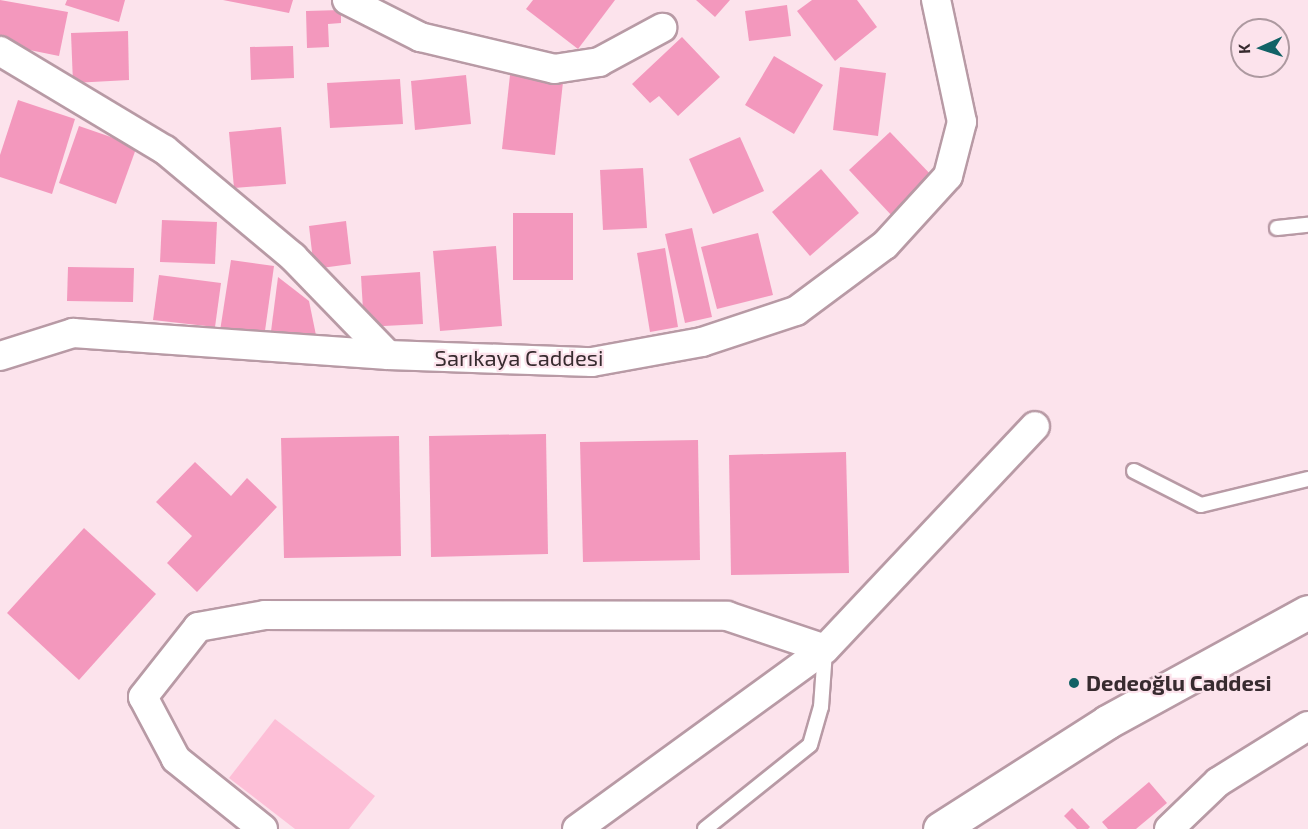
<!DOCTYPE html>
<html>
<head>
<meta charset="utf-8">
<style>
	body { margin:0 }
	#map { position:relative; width:1308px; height:829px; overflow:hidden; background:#fce3ec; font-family:"Exo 2",sans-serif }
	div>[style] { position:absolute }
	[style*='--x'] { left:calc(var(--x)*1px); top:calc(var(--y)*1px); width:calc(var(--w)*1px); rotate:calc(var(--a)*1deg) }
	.green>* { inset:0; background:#fdbfd7 }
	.building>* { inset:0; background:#f398bd }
	.roads { filter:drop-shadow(2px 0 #b89aa5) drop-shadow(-2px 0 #b89aa5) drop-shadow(0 2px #b89aa5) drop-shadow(0 -2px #b89aa5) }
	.service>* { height:14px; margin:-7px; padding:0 7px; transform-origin:7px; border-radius:7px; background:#fff }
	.minor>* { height:28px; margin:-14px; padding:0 14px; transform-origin:14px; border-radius:14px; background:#fff }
	.primary>* { height:33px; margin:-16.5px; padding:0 16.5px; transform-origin:16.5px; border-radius:16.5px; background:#fff }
	.dots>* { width:16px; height:16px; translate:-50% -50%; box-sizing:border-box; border:3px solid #fce3ec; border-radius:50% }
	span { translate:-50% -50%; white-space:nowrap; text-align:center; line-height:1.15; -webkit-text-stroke:4.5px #fce3ec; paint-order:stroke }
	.street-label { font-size:22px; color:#372b2f }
	.poi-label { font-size:22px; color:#372b2f; font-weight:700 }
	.left { translate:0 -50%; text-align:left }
	.north { position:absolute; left:1230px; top:18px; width:60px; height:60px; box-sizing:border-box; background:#fce3ec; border:2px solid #ad99a0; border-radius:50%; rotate:267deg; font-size:16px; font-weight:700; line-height:24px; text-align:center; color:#372b2f }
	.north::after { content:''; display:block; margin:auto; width:21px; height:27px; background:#126266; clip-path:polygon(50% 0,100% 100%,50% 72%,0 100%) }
</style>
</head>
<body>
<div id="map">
	<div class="green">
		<i style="clip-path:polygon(275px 719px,375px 796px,349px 829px,295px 829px,229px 778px)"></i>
	</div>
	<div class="building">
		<i style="clip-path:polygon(0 0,68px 12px,59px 56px,0 44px)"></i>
		<i style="clip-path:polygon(67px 0,125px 0,119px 22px,65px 5px)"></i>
		<i style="clip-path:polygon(223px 0,293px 0,289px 13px)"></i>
		<i style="clip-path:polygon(533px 0,615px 0,578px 49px,526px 9px)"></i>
		<i style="clip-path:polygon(696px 0,730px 0,715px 17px)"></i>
		<i style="clip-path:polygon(812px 0,857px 0,877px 27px,835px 61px,797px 11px)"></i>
		<i style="clip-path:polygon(787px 5px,791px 36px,749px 41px,745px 11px)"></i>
		<i style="clip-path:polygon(341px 10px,341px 23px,328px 24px,329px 47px,307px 48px,306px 11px)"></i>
		<i style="clip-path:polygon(128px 31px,129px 80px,73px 83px,71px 33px)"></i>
		<i style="clip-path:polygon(682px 37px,720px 77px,678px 116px,659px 96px,650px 103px,632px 84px)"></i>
		<i style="clip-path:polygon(293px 46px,294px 78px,251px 80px,250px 47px)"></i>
		<i style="clip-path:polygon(774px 56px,823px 85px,794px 134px,745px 105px)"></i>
		<i style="clip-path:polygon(840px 67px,886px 73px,878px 136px,833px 130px)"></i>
		<i style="clip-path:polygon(466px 75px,471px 124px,415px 130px,411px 81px)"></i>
		<i style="clip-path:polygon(510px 75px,563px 82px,555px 155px,502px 149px)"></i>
		<i style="clip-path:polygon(400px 79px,403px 124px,330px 128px,327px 83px)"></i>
		<i style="clip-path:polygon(18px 100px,75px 119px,52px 194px,0 177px,0 155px)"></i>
		<i style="clip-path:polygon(79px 126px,137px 146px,116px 204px,59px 183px)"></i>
		<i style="clip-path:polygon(281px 127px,286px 184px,234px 188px,229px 132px)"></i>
		<i style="clip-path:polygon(890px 132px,934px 178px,893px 217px,849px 170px)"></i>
		<i style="clip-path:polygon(740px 137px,764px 191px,713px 214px,689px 159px)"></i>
		<i style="clip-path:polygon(643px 168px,647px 228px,603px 230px,600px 170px)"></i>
		<i style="clip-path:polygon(821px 169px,859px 213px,810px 256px,772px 212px)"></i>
		<i style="clip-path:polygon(513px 213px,573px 213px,573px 280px,513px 280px)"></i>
		<i style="clip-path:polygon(162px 220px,217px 222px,215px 264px,160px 262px)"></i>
		<i style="clip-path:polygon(346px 221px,351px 264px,314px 269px,309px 226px)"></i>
		<i style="clip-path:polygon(692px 228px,712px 317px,685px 323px,665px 234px)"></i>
		<i style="clip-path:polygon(758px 233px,773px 295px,717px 309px,701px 247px)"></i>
		<i style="clip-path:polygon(496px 246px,502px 326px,440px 331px,433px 251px)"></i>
		<i style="clip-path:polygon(665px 248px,678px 327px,650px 332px,637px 253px)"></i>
		<i style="clip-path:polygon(231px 260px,274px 266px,264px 338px,220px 331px)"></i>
		<i style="clip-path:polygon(68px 267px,134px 268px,133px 302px,67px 301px)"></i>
		<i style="clip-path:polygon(420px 272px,423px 324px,364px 327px,361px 276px)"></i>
		<i style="clip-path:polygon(159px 275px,221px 283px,215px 327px,153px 320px)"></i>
		<i style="clip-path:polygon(278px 277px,309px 301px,318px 345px,270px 339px)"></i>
		<i style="clip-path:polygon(546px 434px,548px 554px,431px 557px,429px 436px)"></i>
		<i style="clip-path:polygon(399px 436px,401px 556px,284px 558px,281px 438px)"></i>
		<i style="clip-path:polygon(698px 440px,700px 560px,583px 562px,580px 442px)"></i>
		<i style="clip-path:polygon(846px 452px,849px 573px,731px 575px,729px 455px)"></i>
		<i style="clip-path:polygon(195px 462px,231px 496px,247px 478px,277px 507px,197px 592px,167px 563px,192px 536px,156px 502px)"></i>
		<i style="clip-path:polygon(84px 528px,156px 594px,79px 680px,7px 613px)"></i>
		<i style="clip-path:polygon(1149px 782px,1167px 803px,1136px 829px,1108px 829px,1102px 822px)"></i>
		<i style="clip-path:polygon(1072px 808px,1090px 827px,1088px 829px,1077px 829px,1064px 816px)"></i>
	</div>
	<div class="roads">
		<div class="service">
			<i style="--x:1277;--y:228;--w:31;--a:-6"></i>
			<i style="--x:1134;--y:471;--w:75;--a:26.9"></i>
			<i style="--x:1201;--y:505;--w:110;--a:-13.7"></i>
			<i style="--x:705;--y:829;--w:134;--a:-38.7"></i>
			<i style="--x:810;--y:745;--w:40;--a:-74"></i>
			<i style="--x:821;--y:707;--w:56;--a:-85.9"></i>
		</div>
		<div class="minor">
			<i style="--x:347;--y:0;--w:82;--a:26.9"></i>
			<i style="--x:420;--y:37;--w:138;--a:13.4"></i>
			<i style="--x:554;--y:69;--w:46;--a:-8.8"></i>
			<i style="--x:599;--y:62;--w:72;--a:-28.4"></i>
			<i style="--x:0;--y:51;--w:192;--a:31"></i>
			<i style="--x:165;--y:150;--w:167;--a:39.9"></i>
			<i style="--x:293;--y:257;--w:136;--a:45.9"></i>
			<i style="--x:0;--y:356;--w:77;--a:-17.5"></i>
			<i style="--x:73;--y:333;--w:316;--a:4"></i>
			<i style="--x:388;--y:355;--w:204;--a:2"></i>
			<i style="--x:592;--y:362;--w:112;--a:-10.3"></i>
			<i style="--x:702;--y:342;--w:99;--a:-18.3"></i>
			<i style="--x:796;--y:311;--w:111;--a:-36.6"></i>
			<i style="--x:885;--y:245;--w:93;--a:-47.6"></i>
			<i style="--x:948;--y:176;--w:56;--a:-75.5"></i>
			<i style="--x:962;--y:122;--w:125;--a:-102"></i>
			<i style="--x:263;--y:829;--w:112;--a:-141.2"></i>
			<i style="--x:176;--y:759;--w:70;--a:-118"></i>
			<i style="--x:143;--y:697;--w:89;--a:-51.8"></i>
			<i style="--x:198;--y:627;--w:68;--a:-10.2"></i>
			<i style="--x:265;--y:615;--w:462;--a:0.1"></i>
			<i style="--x:727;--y:616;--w:103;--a:18.6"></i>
			<i style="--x:577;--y:829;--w:306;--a:-36"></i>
			<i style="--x:825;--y:649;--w:306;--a:-46.7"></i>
			<i style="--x:1169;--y:829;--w:68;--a:-43.8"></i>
			<i style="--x:1218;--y:782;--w:106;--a:-31.9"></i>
		</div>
		<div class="primary">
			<i style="--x:940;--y:829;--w:198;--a:-32.6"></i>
			<i style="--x:1107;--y:722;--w:229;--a:-28.7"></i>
		</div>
	</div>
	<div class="dots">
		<i style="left:1074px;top:683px;background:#126266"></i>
	</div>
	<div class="street-label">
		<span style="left:519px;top:358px">Sarıkaya Caddesi</span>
	</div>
	<div class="poi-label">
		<span class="left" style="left:1086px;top:683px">Dedeoğlu Caddesi</span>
	</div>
	<div class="north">K</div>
</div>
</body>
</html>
